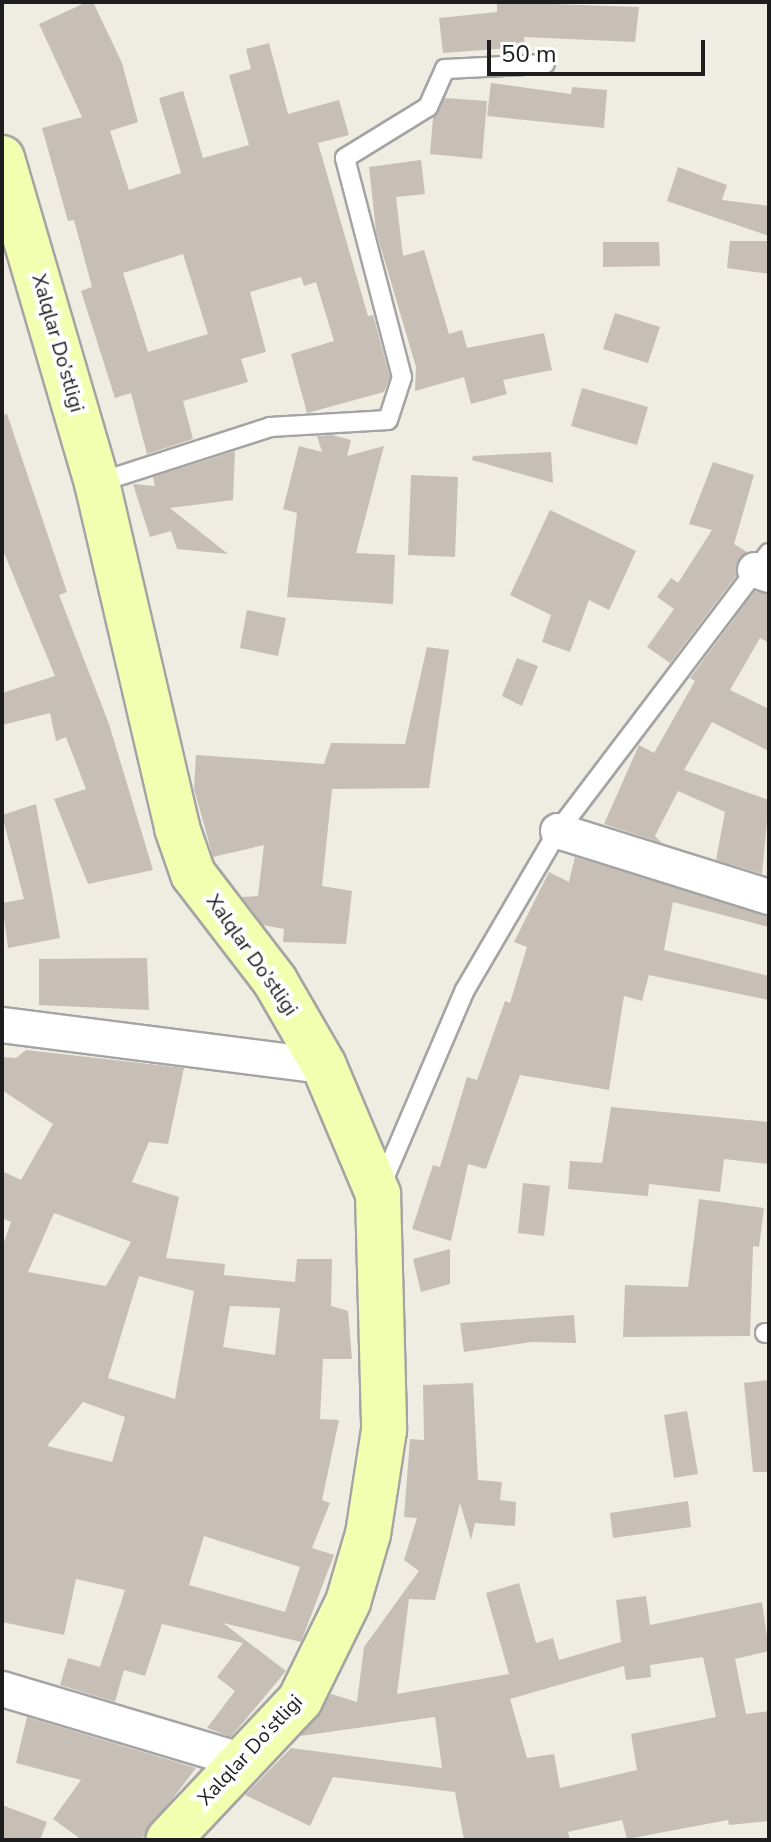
<!DOCTYPE html>
<html>
<head>
<meta charset="utf-8">
<style>
	body { margin:0 }
	#map { position:relative; width:771px; height:1842px; overflow:hidden; background:#efece2; font-family:"Nunito Sans",sans-serif }
	div>[style] { position:absolute }
	[style*='--x'] { left:calc(var(--x)*1px); top:calc(var(--y)*1px); width:calc(var(--w)*1px); rotate:calc(var(--a)*1deg) }
	.building>* { inset:0; background:#c7bfb5 }
	.roads { filter:drop-shadow(2px 0 #a4a4a4) drop-shadow(-2px 0 #a4a4a4) drop-shadow(0 2px #a4a4a4) drop-shadow(0 -2px #a4a4a4) }
	.lane>* { height:18px; margin:-9px; padding:0 9px; transform-origin:9px; border-radius:9px; background:#fff }
	.street>* { height:34px; margin:-17px; padding:0 17px; transform-origin:17px; border-radius:17px; background:#fff }
	.secondary>* { height:44px; margin:-22px; padding:0 22px; transform-origin:22px; border-radius:22px; background:#f2ffb0 }
	span { translate:-50% -50%; white-space:nowrap; text-align:center; line-height:1.15; -webkit-text-stroke:8px #fff; paint-order:stroke }
	.street-label { font-size:20px; color:#1d1d1d }
	.frame { position:absolute; inset:0; border:4px solid #1d1d1d; pointer-events:none }
	.scale { position:absolute; left:487px; top:40px; width:218px; height:36px; box-sizing:border-box; border:4px solid #1d1d1d; border-top:0; padding-left:10px; font-size:24px; line-height:28px; white-space:nowrap; color:#1d1d1d; -webkit-text-stroke:6px #fff; paint-order:stroke }
</style>
</head>
<body>
<div id="map">
	<div class="building">
		<i style="clip-path:polygon(evenodd,87px 2px,93px 2px,122px 63px,138px 122px,110px 131px,129px 190px,181px 173px,159px 98px,183px 91px,203px 158px,249px 145px,229px 75px,251px 69px,246px 49px,269px 43px,288px 114px,339px 100px,349px 135px,318px 143px,368px 316px,373px 315px,390px 377px,384px 392px,307px 413px,291px 354px,334px 341px,316px 282px,304px 286px,301px 277px,250px 292px,266px 352px,241px 359px,248px 382px,183px 401px,193px 439px,147px 454px,131px 393px,115px 398px,81px 291px,92px 287px,74px 220px,68px 221px,42px 128px,82px 117px,39px 24px,87px 2px,183px 254px,208px 334px,148px 352px,123px 273px,183px 254px)"></i>
		<i style="clip-path:polygon(497px 2px,639px 7px,635px 42px,524px 37px,525px 47px,443px 53px,439px 18px,497px 12px)"></i>
		<i style="clip-path:polygon(491px 83px,571px 94px,572px 87px,607px 90px,604px 128px,487px 116px)"></i>
		<i style="clip-path:polygon(445px 98px,487px 101px,482px 159px,430px 154px,433px 118px)"></i>
		<i style="clip-path:polygon(421px 160px,425px 194px,396px 197px,403px 256px,424px 250px,449px 334px,462px 330px,467px 348px,544px 333px,552px 370px,503px 380px,507px 394px,471px 404px,464px 377px,415px 391px,416px 367px,376px 231px,369px 167px)"></i>
		<i style="clip-path:polygon(678px 167px,727px 185px,722px 200px,769px 206px,769px 236px,667px 201px)"></i>
		<i style="clip-path:polygon(730px 241px,769px 241px,769px 274px,727px 268px)"></i>
		<i style="clip-path:polygon(603px 242px,659px 242px,660px 266px,603px 267px)"></i>
		<i style="clip-path:polygon(615px 313px,660px 327px,648px 363px,603px 349px)"></i>
		<i style="clip-path:polygon(582px 388px,648px 407px,637px 445px,571px 426px)"></i>
		<i style="clip-path:polygon(7px 414px,67px 592px,59px 595px,109px 724px,153px 870px,88px 884px,54px 799px,86px 789px,66px 737px,56px 741px,50px 713px,2px 725px,2px 693px,55px 676px,2px 548px,2px 415px)"></i>
		<i style="clip-path:polygon(332px 435px,351px 440px,347px 456px,384px 446px,356px 553px,395px 555px,393px 604px,287px 597px,297px 513px,283px 509px,299px 446px,322px 452px,317px 436px)"></i>
		<i style="clip-path:polygon(235px 451px,233px 500px,170px 508px,228px 554px,177px 549px,171px 531px,150px 537px,133px 484px,155px 486px,153px 477px)"></i>
		<i style="clip-path:polygon(551px 452px,553px 483px,472px 460px,473px 456px)"></i>
		<i style="clip-path:polygon(713px 462px,754px 475px,734px 544px,747px 552px,737px 563px,736px 576px,670px 663px,647px 647px,674px 609px,657px 597px,671px 578px,678px 583px,712px 530px,689px 524px)"></i>
		<i style="clip-path:polygon(411px 475px,458px 477px,455px 557px,408px 555px)"></i>
		<i style="clip-path:polygon(550px 510px,636px 551px,609px 610px,589px 600px,570px 652px,542px 642px,551px 615px,510px 595px)"></i>
		<i style="clip-path:polygon(755px 591px,769px 594px,769px 643px,760px 638px,730px 690px,769px 709px,769px 751px,712px 722px,684px 770px,769px 800px,762px 874px,716px 860px,725px 812px,678px 791px,655px 836px,662px 843px,604px 824px,639px 745px,654px 753px,695px 681px,690px 678px)"></i>
		<i style="clip-path:polygon(247px 610px,286px 618px,278px 656px,240px 648px)"></i>
		<i style="clip-path:polygon(427px 647px,449px 650px,429px 788px,332px 789px,322px 886px,352px 891px,346px 944px,283px 942px,284px 929px,263px 925px,242px 897px,258px 896px,264px 845px,213px 857px,194px 789px,196px 755px,324px 764px,331px 743px,405px 744px)"></i>
		<i style="clip-path:polygon(517px 658px,538px 666px,522px 706px,502px 696px)"></i>
		<i style="clip-path:polygon(36px 804px,60px 938px,8px 948px,2px 903px,24px 899px,2px 815px)"></i>
		<i style="clip-path:polygon(575px 857px,769px 916px,769px 927px,673px 902px,664px 950px,769px 976px,769px 1000px,649px 975px,642px 1001px,624px 996px,609px 1090px,520px 1075px,486px 1169px,468px 1164px,451px 1241px,412px 1229px,433px 1165px,440px 1167px,467px 1077px,477px 1080px,505px 1001px,510px 1003px,527px 947px,514px 942px,549px 872px,569px 882px)"></i>
		<i style="clip-path:polygon(147px 958px,149px 1010px,39px 1005px,39px 959px)"></i>
		<i style="clip-path:polygon(evenodd,26px 1050px,184px 1068px,168px 1144px,149px 1142px,132px 1182px,179px 1197px,166px 1258px,225px 1264px,224px 1275px,295px 1282px,297px 1259px,332px 1259px,331px 1306px,348px 1311px,352px 1359px,323px 1359px,320px 1419px,339px 1420px,322px 1500px,330px 1503px,312px 1548px,334px 1555px,301px 1642px,223px 1623px,286px 1671px,231px 1737px,207px 1728px,235px 1691px,217px 1677px,243px 1643px,162px 1624px,145px 1676px,124px 1670px,115px 1702px,60px 1685px,68px 1658px,100px 1667px,125px 1590px,76px 1579px,64px 1635px,2px 1622px,2px 1248px,11px 1222px,2px 1218px,2px 1171px,21px 1180px,53px 1124px,2px 1090px,2px 1057px,16px 1058px,26px 1050px,54px 1213px,131px 1242px,106px 1286px,28px 1272px,54px 1213px,26px 1050px,139px 1276px,194px 1291px,175px 1399px,108px 1378px,139px 1276px,26px 1050px,230px 1306px,280px 1308px,275px 1355px,223px 1347px,230px 1306px,26px 1050px,83px 1402px,125px 1417px,112px 1462px,47px 1446px,83px 1402px,26px 1050px,204px 1536px,300px 1567px,285px 1612px,189px 1585px,204px 1536px)"></i>
		<i style="clip-path:polygon(611px 1107px,769px 1122px,769px 1164px,724px 1159px,720px 1192px,649px 1184px,648px 1196px,568px 1189px,570px 1161px,602px 1163px)"></i>
		<i style="clip-path:polygon(523px 1183px,550px 1186px,544px 1236px,518px 1233px)"></i>
		<i style="clip-path:polygon(699px 1199px,764px 1208px,759px 1247px,753px 1246px,750px 1336px,623px 1337px,625px 1285px,688px 1287px)"></i>
		<i style="clip-path:polygon(450px 1249px,450px 1284px,421px 1292px,413px 1259px)"></i>
		<i style="clip-path:polygon(574px 1315px,576px 1343px,532px 1342px,464px 1352px,460px 1323px)"></i>
		<i style="clip-path:polygon(769px 1380px,769px 1472px,753px 1472px,744px 1383px)"></i>
		<i style="clip-path:polygon(evenodd,473px 1383px,478px 1480px,502px 1482px,500px 1500px,516px 1502px,515px 1526px,475px 1523px,471px 1540px,460px 1503px,435px 1600px,409px 1599px,397px 1694px,509px 1674px,486px 1593px,519px 1583px,536px 1643px,553px 1638px,559px 1660px,621px 1642px,616px 1600px,646px 1596px,650px 1625px,762px 1602px,769px 1651px,735px 1659px,746px 1714px,769px 1711px,769px 1821px,729px 1825px,728px 1820px,627px 1839px,622px 1820px,568px 1832px,570px 1840px,464px 1840px,455px 1792px,333px 1777px,310px 1826px,245px 1795px,291px 1748px,442px 1768px,435px 1717px,300px 1736px,331px 1694px,357px 1702px,364px 1647px,419px 1571px,404px 1560px,417px 1518px,404px 1517px,410px 1439px,424px 1440px,423px 1385px,473px 1383px,703px 1657px,716px 1717px,631px 1734px,637px 1770px,560px 1788px,554px 1754px,527px 1758px,510px 1699px,624px 1666px,626px 1680px,651px 1677px,650px 1665px,703px 1657px)"></i>
		<i style="clip-path:polygon(687px 1411px,698px 1474px,674px 1478px,664px 1415px)"></i>
		<i style="clip-path:polygon(688px 1501px,691px 1527px,613px 1538px,610px 1513px)"></i>
		<i style="clip-path:polygon(27px 1717px,196px 1768px,141px 1840px,82px 1840px,53px 1819px,81px 1780px,16px 1763px)"></i>
		<i style="clip-path:polygon(2px 1805px,47px 1822px,40px 1840px,2px 1840px)"></i>
	</div>
	<div class="roads">
		<div class="lane">
			<i style="--x:97;--y:483;--w:182;--a:-17.9"></i>
			<i style="--x:270;--y:427;--w:118;--a:-3.4"></i>
			<i style="--x:388;--y:420;--w:45;--a:-72"></i>
			<i style="--x:402;--y:377;--w:226;--a:-104.6"></i>
			<i style="--x:345;--y:158;--w:97;--a:-31.6"></i>
			<i style="--x:428;--y:107;--w:42;--a:-65.9"></i>
			<i style="--x:445;--y:69;--w:100;--a:-2.9"></i>
			<i style="--x:380;--y:1188;--w:215;--a:-66.8"></i>
			<i style="--x:465;--y:990;--w:184;--a:-59.7"></i>
			<i style="--x:558;--y:831;--w:349;--a:-52.8"></i>
			<i style="--x:765;--y:1333;--w:4;--a:0"></i>
		</div>
		<div class="street">
			<i style="--x:755;--y:570;--w:15;--a:20"></i>
			<i style="--x:558;--y:831;--w:221;--a:17.4"></i>
			<i style="--x:2;--y:1025;--w:325;--a:7.3"></i>
			<i style="--x:2;--y:1689;--w:252;--a:16.6"></i>
		</div>
		<div class="secondary">
			<i style="--x:2;--y:158;--w:339;--a:73.7"></i>
			<i style="--x:97;--y:483;--w:354;--a:76.9"></i>
			<i style="--x:177;--y:828;--w:49;--a:70.8"></i>
			<i style="--x:193;--y:874;--w:135;--a:52.5"></i>
			<i style="--x:275;--y:981;--w:98;--a:60"></i>
			<i style="--x:324;--y:1066;--w:139;--a:67.1"></i>
			<i style="--x:378;--y:1194;--w:236;--a:88.5"></i>
			<i style="--x:384;--y:1430;--w:105;--a:98.7"></i>
			<i style="--x:368;--y:1534;--w:71;--a:106.4"></i>
			<i style="--x:348;--y:1602;--w:109;--a:116.1"></i>
			<i style="--x:300;--y:1700;--w:192;--a:133.3"></i>
		</div>
	</div>
	<div class="street-label">
		<span style="left:58px;top:343px;rotate:74deg">Xalqlar Do’stligi</span>
		<span style="left:252px;top:955px;rotate:55deg">Xalqlar Do’stligi</span>
		<span style="left:250px;top:1750px;rotate:-47deg">Xalqlar Do’stligi</span>
	</div>
	<div class="frame"></div>
	<div class="scale">50 m</div>
</div>
</body>
</html>
